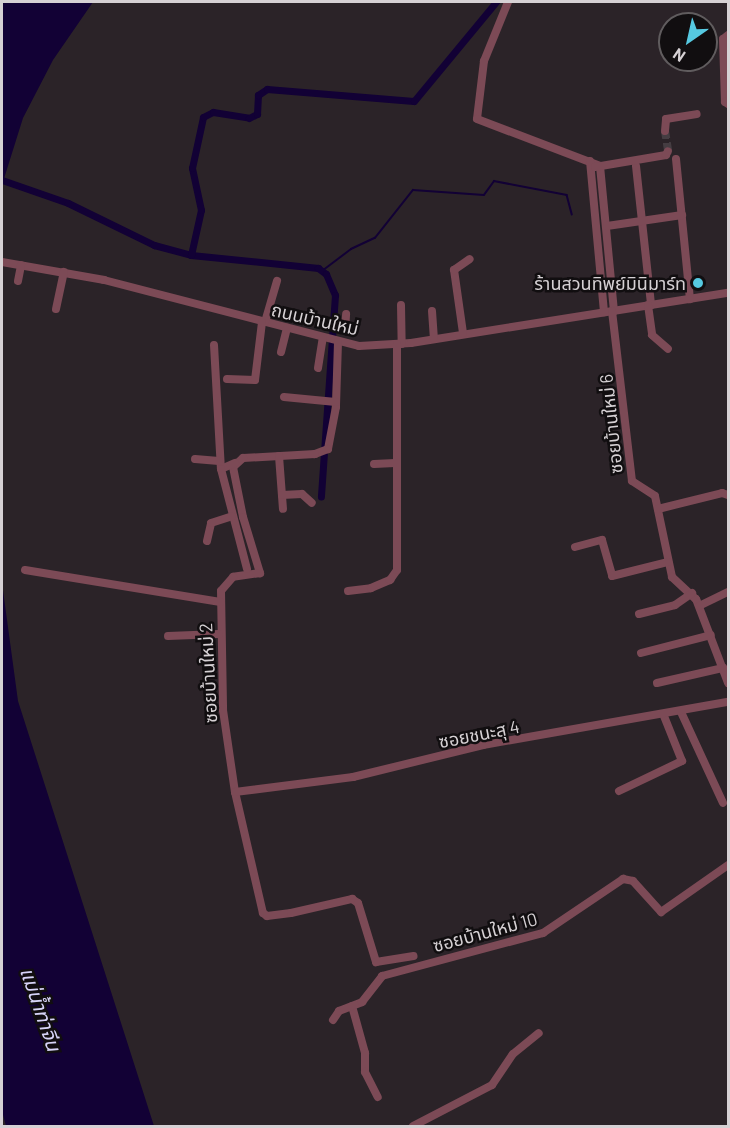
<!DOCTYPE html>
<html>
<head>
<meta charset="utf-8">
<style>
	body { margin:0 }
	#map { position:relative; width:730px; height:1128px; overflow:hidden; background:#2b2328; font-family:Barlow,"Noto Sans Thai",sans-serif }
	div>[style] { position:absolute }
	[style*='--x'] { left:calc(var(--x)*1px); top:calc(var(--y)*1px); width:calc(var(--w)*1px); rotate:calc(var(--a)*1deg) }
	.water>* { inset:0; background:#120135 }
	.stream>* { height:1.5px; margin:-0.75px; padding:0 0.75px; transform-origin:0.75px; border-radius:0.75px; background:#120135 }
	.canal>* { height:7px; margin:-3.5px; padding:0 3.5px; transform-origin:3.5px; border-radius:3.5px; background:#120135 }
	.minor-tunnel>* { height:8px; margin-top:-4px; transform-origin:0; background:repeating-linear-gradient(90deg,#453d42 0 8px,transparent 0 12px) }
	.minor>* { height:8px; margin:-4px; padding:0 4px; transform-origin:4px; border-radius:4px; background:#7c4a56 }
	.dots>* { width:16px; height:16px; translate:-50% -50%; box-sizing:border-box; border:3px solid #110e10; border-radius:50% }
	span { translate:-50% -50%; white-space:nowrap; text-align:center; line-height:1.15; -webkit-text-stroke:5px #110e10; paint-order:stroke }
	.poi-label { font-size:18px; color:#d6d1d4 }
	.right { translate:-100% -50%; text-align:right }
	.street-label { font-size:18px; color:#d6d1d4 }
	.water-label { font-size:20px; color:#d7d4f8; font-style:italic }
	.frame { position:absolute; inset:0; border:3px solid #d6d1d4; pointer-events:none }
	.north { position:absolute; left:658px; top:12px; width:60px; height:60px; box-sizing:border-box; background:#110e10; border:2px solid #605c5e; border-radius:50%; rotate:214deg; font-size:16px; font-weight:700; line-height:24px; text-align:center; color:#d6d1d4 }
	.north::after { content:''; display:block; margin:auto; width:21px; height:27px; background:#56c9e1; clip-path:polygon(50% 0,100% 100%,50% 72%,0 100%) }
</style>
</head>
<body>
<div id="map">
	<div class="water">
		<i style="clip-path:polygon(2px 2px,93px 2px,53px 60px,23px 118px,2px 185px)"></i>
		<i style="clip-path:polygon(2px 583px,18px 701px,154px 1126px,6px 1126px,2px 1111px)"></i>
	</div>
	<div class="stream">
		<i style="--x:322;--y:271;--w:36;--a:-37"></i>
		<i style="--x:351;--y:249;--w:26;--a:-25"></i>
		<i style="--x:375;--y:238;--w:61;--a:-51.6"></i>
		<i style="--x:413;--y:190;--w:71;--a:4"></i>
		<i style="--x:484;--y:195;--w:17;--a:-54"></i>
		<i style="--x:494;--y:181;--w:74;--a:10.9"></i>
		<i style="--x:567;--y:195;--w:20;--a:75"></i>
	</div>
	<div class="canal">
		<i style="--x:2;--y:180;--w:70;--a:19.2"></i>
		<i style="--x:68;--y:203;--w:96;--a:26"></i>
		<i style="--x:154;--y:245;--w:38;--a:15"></i>
		<i style="--x:191;--y:255;--w:128;--a:5.8"></i>
		<i style="--x:318;--y:268;--w:10;--a:37"></i>
		<i style="--x:326;--y:274;--w:23;--a:67"></i>
		<i style="--x:335;--y:295;--w:202;--a:94"></i>
		<i style="--x:191;--y:255;--w:46;--a:-77.5"></i>
		<i style="--x:201;--y:210;--w:43;--a:-102.1"></i>
		<i style="--x:192;--y:168;--w:52;--a:-77.8"></i>
		<i style="--x:203;--y:117;--w:11;--a:-27"></i>
		<i style="--x:213;--y:112;--w:36;--a:9"></i>
		<i style="--x:249;--y:118;--w:9;--a:-27"></i>
		<i style="--x:257;--y:114;--w:19;--a:-87"></i>
		<i style="--x:258;--y:95;--w:11;--a:-34"></i>
		<i style="--x:267;--y:89;--w:147;--a:4.7"></i>
		<i style="--x:414;--y:101;--w:129;--a:-50.4"></i>
	</div>
	<div class="minor-tunnel">
		<i style="--x:665;--y:131;--w:20;--a:81"></i>
	</div>
	<div class="minor">
		<i style="--x:508;--y:2;--w:64;--a:112.1"></i>
		<i style="--x:484;--y:61;--w:58;--a:96.9"></i>
		<i style="--x:477;--y:119;--w:132;--a:20.9"></i>
		<i style="--x:600;--y:166;--w:146;--a:84.5"></i>
		<i style="--x:728;--y:35;--w:6;--a:141"></i>
		<i style="--x:723;--y:39;--w:63;--a:88.2"></i>
		<i style="--x:725;--y:102;--w:4;--a:34"></i>
		<i style="--x:665;--y:131;--w:12;--a:-85"></i>
		<i style="--x:666;--y:119;--w:31;--a:-9"></i>
		<i style="--x:676;--y:159;--w:141;--a:84.3"></i>
		<i style="--x:590;--y:161;--w:152;--a:84.7"></i>
		<i style="--x:636;--y:166;--w:140;--a:83.8"></i>
		<i style="--x:595;--y:167;--w:72;--a:-9.6"></i>
		<i style="--x:666;--y:155;--w:4;--a:-63"></i>
		<i style="--x:607;--y:226;--w:76;--a:-8.3"></i>
		<i style="--x:2;--y:262;--w:104;--a:10"></i>
		<i style="--x:104;--y:280;--w:263;--a:14.5"></i>
		<i style="--x:359;--y:346;--w:52;--a:-3.3"></i>
		<i style="--x:411;--y:343;--w:321;--a:-9"></i>
		<i style="--x:18;--y:281;--w:16;--a:-79"></i>
		<i style="--x:401;--y:305;--w:39;--a:89"></i>
		<i style="--x:648;--y:305;--w:30;--a:82"></i>
		<i style="--x:652;--y:335;--w:21;--a:41"></i>
		<i style="--x:56;--y:309;--w:38;--a:-78"></i>
		<i style="--x:432;--y:311;--w:27;--a:86"></i>
		<i style="--x:612;--y:311;--w:171;--a:83.3"></i>
		<i style="--x:632;--y:481;--w:27;--a:33"></i>
		<i style="--x:655;--y:496;--w:83;--a:78.1"></i>
		<i style="--x:672;--y:577;--w:33;--a:43"></i>
		<i style="--x:696;--y:599;--w:90;--a:69.1"></i>
		<i style="--x:265;--y:322;--w:43;--a:-73.7"></i>
		<i style="--x:345;--y:330;--w:16;--a:-86"></i>
		<i style="--x:463;--y:333;--w:64;--a:-98.1"></i>
		<i style="--x:454;--y:270;--w:19;--a:-35"></i>
		<i style="--x:338;--y:342;--w:65;--a:91.8"></i>
		<i style="--x:336;--y:407;--w:43;--a:100.8"></i>
		<i style="--x:328;--y:449;--w:14;--a:159"></i>
		<i style="--x:315;--y:454;--w:72;--a:176.8"></i>
		<i style="--x:243;--y:458;--w:13;--a:138"></i>
		<i style="--x:233;--y:467;--w:51;--a:78.7"></i>
		<i style="--x:243;--y:517;--w:59;--a:73.1"></i>
		<i style="--x:260;--y:573;--w:27;--a:172"></i>
		<i style="--x:233;--y:577;--w:18;--a:131"></i>
		<i style="--x:221;--y:591;--w:119;--a:89"></i>
		<i style="--x:223;--y:710;--w:83;--a:81.7"></i>
		<i style="--x:235;--y:792;--w:124;--a:77"></i>
		<i style="--x:263;--y:913;--w:5;--a:37"></i>
		<i style="--x:267;--y:916;--w:24;--a:-7"></i>
		<i style="--x:291;--y:913;--w:63;--a:-12.9"></i>
		<i style="--x:352;--y:899;--w:7;--a:34"></i>
		<i style="--x:358;--y:903;--w:62;--a:73"></i>
		<i style="--x:376;--y:962;--w:38;--a:-9"></i>
		<i style="--x:214;--y:345;--w:124;--a:86.8"></i>
		<i style="--x:281;--y:352;--w:25;--a:-76"></i>
		<i style="--x:318;--y:368;--w:30;--a:-81"></i>
		<i style="--x:227;--y:379;--w:28;--a:2"></i>
		<i style="--x:255;--y:380;--w:58;--a:-83.1"></i>
		<i style="--x:284;--y:397;--w:52;--a:5.5"></i>
		<i style="--x:279;--y:456;--w:53;--a:85.7"></i>
		<i style="--x:195;--y:459;--w:24;--a:5"></i>
		<i style="--x:235;--y:463;--w:15;--a:157"></i>
		<i style="--x:221;--y:469;--w:103;--a:75.4"></i>
		<i style="--x:374;--y:464;--w:21;--a:-3"></i>
		<i style="--x:282;--y:495;--w:20;--a:-3"></i>
		<i style="--x:302;--y:494;--w:13;--a:42"></i>
		<i style="--x:658;--y:509;--w:66;--a:-14"></i>
		<i style="--x:722;--y:493;--w:6;--a:18"></i>
		<i style="--x:207;--y:541;--w:18;--a:-77"></i>
		<i style="--x:211;--y:523;--w:22;--a:-18"></i>
		<i style="--x:575;--y:547;--w:28;--a:-15"></i>
		<i style="--x:602;--y:540;--w:37;--a:74"></i>
		<i style="--x:612;--y:576;--w:58;--a:-14"></i>
		<i style="--x:25;--y:570;--w:198;--a:9.3"></i>
		<i style="--x:348;--y:591;--w:23;--a:-7"></i>
		<i style="--x:371;--y:588;--w:21;--a:-23"></i>
		<i style="--x:390;--y:580;--w:12;--a:-55"></i>
		<i style="--x:397;--y:570;--w:226;--a:-90"></i>
		<i style="--x:699;--y:606;--w:32;--a:-26"></i>
		<i style="--x:639;--y:614;--w:37;--a:-14"></i>
		<i style="--x:675;--y:605;--w:21;--a:-35"></i>
		<i style="--x:168;--y:636;--w:51;--a:-2.2"></i>
		<i style="--x:641;--y:653;--w:72;--a:-14.4"></i>
		<i style="--x:657;--y:683;--w:68;--a:-12.8"></i>
		<i style="--x:681;--y:712;--w:100;--a:65.2"></i>
		<i style="--x:619;--y:791;--w:70;--a:-25.5"></i>
		<i style="--x:682;--y:761;--w:48;--a:-111.8"></i>
		<i style="--x:235;--y:792;--w:119;--a:-7.2"></i>
		<i style="--x:353;--y:777;--w:134;--a:-13.8"></i>
		<i style="--x:483;--y:745;--w:249;--a:-10"></i>
		<i style="--x:352;--y:1006;--w:49;--a:74.5"></i>
		<i style="--x:365;--y:1053;--w:19;--a:90"></i>
		<i style="--x:365;--y:1072;--w:28;--a:63"></i>
		<i style="--x:333;--y:1020;--w:11;--a:-56"></i>
		<i style="--x:339;--y:1011;--w:25;--a:-21"></i>
		<i style="--x:362;--y:1002;--w:33;--a:-52"></i>
		<i style="--x:382;--y:976;--w:167;--a:-15"></i>
		<i style="--x:543;--y:933;--w:97;--a:-34"></i>
		<i style="--x:623;--y:879;--w:10;--a:11"></i>
		<i style="--x:633;--y:881;--w:42;--a:47.9"></i>
		<i style="--x:661;--y:912;--w:82;--a:-35"></i>
		<i style="--x:413;--y:1126;--w:89;--a:-27.4"></i>
		<i style="--x:492;--y:1085;--w:37;--a:-56"></i>
		<i style="--x:513;--y:1054;--w:33;--a:-39"></i>
	</div>
	<div class="dots">
		<i style="left:698px;top:283px;background:#56c9e1"></i>
	</div>
	<div class="poi-label">
		<span class="right" style="left:686px;top:283px">ร้านสวนทิพย์มินิมาร์ท</span>
	</div>
	<div class="street-label">
		<span style="left:315px;top:319px;rotate:13deg">ถนนบ้านใหม่</span>
		<span style="left:611px;top:424px;rotate:-96deg">ซอยบ้านใหม่ 6</span>
		<span style="left:208px;top:673px;rotate:-93deg">ซอยบ้านใหม่ 2</span>
		<span style="left:479px;top:734px;rotate:-11deg">ซอยชนะสุ 4</span>
		<span style="left:485px;top:932px;rotate:-15deg">ซอยบ้านใหม่ 10</span>
	</div>
	<div class="water-label">
		<span style="left:41px;top:1009px;rotate:71deg">แม่น้ำท่าจีน</span>
	</div>
	<div class="frame"></div>
	<div class="north">N</div>
</div>
</body>
</html>
